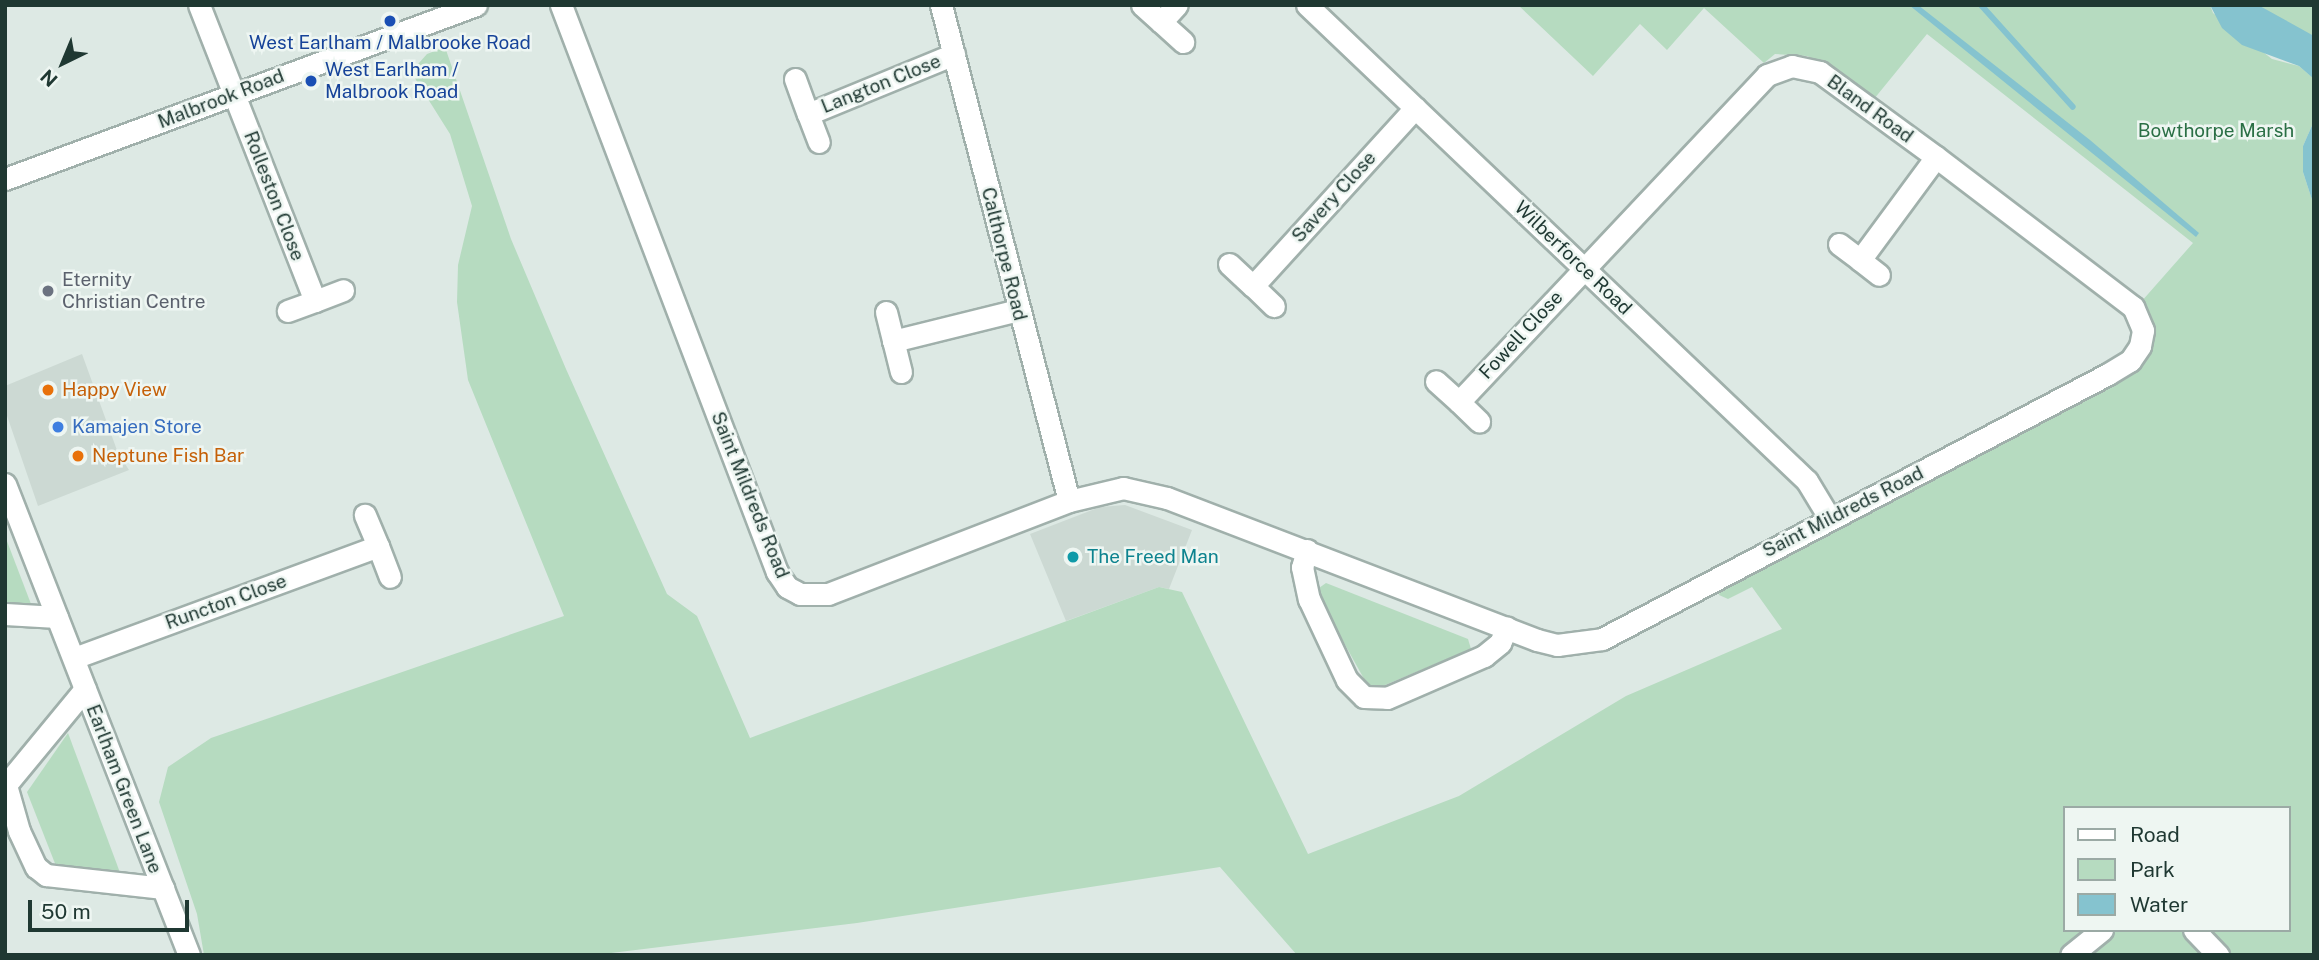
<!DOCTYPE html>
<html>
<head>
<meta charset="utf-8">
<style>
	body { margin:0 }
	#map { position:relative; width:2319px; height:960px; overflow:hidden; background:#dde9e4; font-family:"Public Sans",sans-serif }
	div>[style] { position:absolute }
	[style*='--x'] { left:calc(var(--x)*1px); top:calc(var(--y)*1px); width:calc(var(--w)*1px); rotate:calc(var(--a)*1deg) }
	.built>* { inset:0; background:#ccd9d3 }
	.green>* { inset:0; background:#b6dbc0 }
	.water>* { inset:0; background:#85c3cf }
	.stream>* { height:6px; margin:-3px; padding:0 3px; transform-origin:3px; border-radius:3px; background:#85c3cf }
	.roads { filter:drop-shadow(2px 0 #a0b0ab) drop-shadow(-2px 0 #a0b0ab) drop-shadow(0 2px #a0b0ab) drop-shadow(0 -2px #a0b0ab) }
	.minor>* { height:21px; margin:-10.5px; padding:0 10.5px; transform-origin:10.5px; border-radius:10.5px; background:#fff }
	.dots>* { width:19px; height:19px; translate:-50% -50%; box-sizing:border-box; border:4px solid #eef6f2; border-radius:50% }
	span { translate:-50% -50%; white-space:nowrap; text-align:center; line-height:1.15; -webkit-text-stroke:5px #eef6f2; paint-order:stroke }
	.transit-label { font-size:19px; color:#164399 }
	.left { translate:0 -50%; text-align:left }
	.street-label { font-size:19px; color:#1f3832 }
	.park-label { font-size:19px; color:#2a6f45 }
	.worship-label { font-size:19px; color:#5b616d }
	.food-label { font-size:19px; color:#c56008 }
	.shop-label { font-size:19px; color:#366cbe }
	.culture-label { font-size:19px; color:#0d838f }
	.frame { position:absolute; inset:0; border:7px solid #1f3832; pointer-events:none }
	.legend { position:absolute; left:2063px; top:806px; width:228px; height:126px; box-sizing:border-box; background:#eef6f2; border:2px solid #9baaa5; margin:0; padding:9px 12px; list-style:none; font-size:21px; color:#1f3832 }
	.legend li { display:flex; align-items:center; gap:14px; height:35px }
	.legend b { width:35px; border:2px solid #9baaa5 }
	.north { position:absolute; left:28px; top:28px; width:70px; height:70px; -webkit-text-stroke:5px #eef6f2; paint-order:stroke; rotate:223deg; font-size:19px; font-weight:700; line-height:28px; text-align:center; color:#1f3832 }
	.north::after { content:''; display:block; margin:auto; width:24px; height:32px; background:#1f3832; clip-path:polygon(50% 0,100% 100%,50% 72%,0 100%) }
	.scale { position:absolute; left:28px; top:900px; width:161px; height:32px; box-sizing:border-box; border:4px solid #1f3832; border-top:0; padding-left:9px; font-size:21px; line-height:24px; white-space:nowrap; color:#1f3832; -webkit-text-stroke:5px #eef6f2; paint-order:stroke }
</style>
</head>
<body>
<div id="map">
	<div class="built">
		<i style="clip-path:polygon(82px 354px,118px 453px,129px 470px,38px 506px,5px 410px,5px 386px)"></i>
		<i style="clip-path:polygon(1125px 505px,1192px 530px,1169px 589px,1159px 587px,1066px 621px,1030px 534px,1100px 507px)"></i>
	</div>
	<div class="green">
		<i style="clip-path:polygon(evenodd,1518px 5px,2210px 5px,2213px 13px,2272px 59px,2299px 66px,2312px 77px,2314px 121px,2303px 146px,2303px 172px,2314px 206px,2314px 955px,1297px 955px,1220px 867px,857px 923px,595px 955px,204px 955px,197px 914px,159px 802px,168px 767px,211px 738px,564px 616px,468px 380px,457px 302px,458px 265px,472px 206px,450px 134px,411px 72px,427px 54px,445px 47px,511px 239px,566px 369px,667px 594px,697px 616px,750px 738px,1159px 587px,1182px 592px,1308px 854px,1459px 796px,1626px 696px,1782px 629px,1752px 587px,1728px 599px,1719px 595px,1721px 586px,2129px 373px,2144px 357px,2154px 339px,2141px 302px,2193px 243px,1927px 34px,1874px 99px,1829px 66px,1807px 56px,1775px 54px,1764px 63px,1704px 8px,1667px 50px,1640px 24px,1593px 76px,1518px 5px,2065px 808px,2289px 808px,2289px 930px,2065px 930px,2065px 808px)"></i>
		<i style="clip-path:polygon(2258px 5px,2314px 5px,2314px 36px,2285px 23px)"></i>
		<i style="clip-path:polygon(5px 536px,31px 604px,5px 603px)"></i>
		<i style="clip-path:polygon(1326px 583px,1468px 639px,1471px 649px,1378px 688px,1368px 686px,1319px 598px,1319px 588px)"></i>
		<i style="clip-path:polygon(68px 733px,122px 878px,56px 866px,27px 792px)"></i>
	</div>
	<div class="water">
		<i style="clip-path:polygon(1909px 5px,1918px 5px,2090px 140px,2199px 233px,2196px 237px)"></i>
		<i style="clip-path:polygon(2210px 5px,2258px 5px,2314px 36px,2314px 79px,2299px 66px,2242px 45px,2222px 28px)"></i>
		<i style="clip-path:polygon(2314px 121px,2314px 206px,2303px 172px,2303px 146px)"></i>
	</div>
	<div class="stream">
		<i style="--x:1981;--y:5;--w:137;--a:48"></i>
	</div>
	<div class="roads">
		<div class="minor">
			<i style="--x:199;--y:5;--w:318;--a:68.6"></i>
			<i style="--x:315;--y:301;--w:29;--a:160"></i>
			<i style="--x:561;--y:5;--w:607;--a:69.15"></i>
			<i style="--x:777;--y:572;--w:18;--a:56"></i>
			<i style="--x:787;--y:587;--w:15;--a:28"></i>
			<i style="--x:800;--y:594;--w:28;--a:0"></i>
			<i style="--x:828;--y:594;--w:258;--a:-21.1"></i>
			<i style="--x:1069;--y:501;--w:56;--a:-13.5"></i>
			<i style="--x:1123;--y:488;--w:45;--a:12.8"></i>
			<i style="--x:1167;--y:498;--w:396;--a:21"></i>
			<i style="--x:1537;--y:640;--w:21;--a:14"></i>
			<i style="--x:1557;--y:645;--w:45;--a:-7.6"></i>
			<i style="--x:1602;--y:639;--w:571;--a:-27.64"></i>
			<i style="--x:2108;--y:374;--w:26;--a:-31"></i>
			<i style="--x:2130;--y:361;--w:18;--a:-56"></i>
			<i style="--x:2140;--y:346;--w:16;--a:-79"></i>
			<i style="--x:2143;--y:330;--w:25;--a:-113"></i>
			<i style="--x:2133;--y:307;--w:248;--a:-142.7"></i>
			<i style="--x:1936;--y:157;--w:144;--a:-143.8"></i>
			<i style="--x:1820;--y:72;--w:29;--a:-168"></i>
			<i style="--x:1792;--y:66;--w:27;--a:160"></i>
			<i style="--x:1767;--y:75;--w:449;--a:133.3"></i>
			<i style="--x:1459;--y:402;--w:31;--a:-138"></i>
			<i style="--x:941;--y:5;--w:512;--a:75.53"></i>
			<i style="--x:1142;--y:5;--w:25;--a:42"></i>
			<i style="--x:1161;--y:22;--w:23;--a:-47"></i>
			<i style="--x:1307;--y:5;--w:690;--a:43.59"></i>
			<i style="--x:1807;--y:481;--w:44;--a:58.8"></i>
			<i style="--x:1161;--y:22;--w:30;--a:42"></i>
			<i style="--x:795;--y:79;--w:37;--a:70"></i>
			<i style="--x:808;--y:114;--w:158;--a:-22.3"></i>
			<i style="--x:808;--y:114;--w:30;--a:69"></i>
			<i style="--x:5;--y:179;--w:502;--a:-20.28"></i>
			<i style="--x:1839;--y:244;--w:26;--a:37"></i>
			<i style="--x:1860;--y:260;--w:128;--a:-53.6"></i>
			<i style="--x:1860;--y:260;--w:24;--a:38"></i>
			<i style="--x:1229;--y:264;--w:33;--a:43"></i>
			<i style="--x:1253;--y:286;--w:241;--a:-47.7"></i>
			<i style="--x:1253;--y:286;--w:29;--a:44"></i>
			<i style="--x:315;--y:301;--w:30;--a:-21"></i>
			<i style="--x:886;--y:312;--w:30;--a:76"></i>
			<i style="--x:901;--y:372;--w:32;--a:-104"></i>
			<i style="--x:893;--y:341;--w:129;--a:-13.9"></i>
			<i style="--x:1459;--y:402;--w:28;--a:44"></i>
			<i style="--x:5;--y:484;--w:506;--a:68.66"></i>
			<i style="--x:378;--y:546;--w:33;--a:69"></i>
			<i style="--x:1307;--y:550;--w:18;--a:106"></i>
			<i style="--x:1302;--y:567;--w:33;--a:78"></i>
			<i style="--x:1309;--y:599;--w:89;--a:64.9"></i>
			<i style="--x:1347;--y:680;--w:24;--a:45"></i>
			<i style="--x:1364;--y:697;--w:23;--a:2"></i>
			<i style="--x:1387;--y:698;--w:106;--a:-23.4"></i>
			<i style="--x:1484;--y:656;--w:21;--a:-39"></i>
			<i style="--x:1500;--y:643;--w:17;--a:-66"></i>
			<i style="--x:5;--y:614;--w:52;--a:3.3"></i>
			<i style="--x:74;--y:658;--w:324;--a:-20.2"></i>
			<i style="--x:378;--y:546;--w:34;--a:-113"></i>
			<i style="--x:85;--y:689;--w:124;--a:129.5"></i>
			<i style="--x:6;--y:785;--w:48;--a:74.2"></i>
			<i style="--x:19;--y:831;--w:40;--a:65"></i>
			<i style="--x:36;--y:867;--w:13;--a:39"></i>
			<i style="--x:46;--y:875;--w:118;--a:6.3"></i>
			<i style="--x:2194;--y:930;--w:35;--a:46"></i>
			<i style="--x:2071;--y:955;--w:40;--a:-39"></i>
		</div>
	</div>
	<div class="dots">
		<i style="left:390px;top:21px;background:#1a4fb4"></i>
		<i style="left:311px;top:81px;background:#1a4fb4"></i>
		<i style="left:48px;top:291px;background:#6b7280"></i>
		<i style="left:48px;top:390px;background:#e8710a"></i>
		<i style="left:58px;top:427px;background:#3f7fe0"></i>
		<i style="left:78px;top:456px;background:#e8710a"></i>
		<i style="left:1073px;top:557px;background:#0f9aa8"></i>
	</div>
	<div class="transit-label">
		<span style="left:390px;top:43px">West Earlham / Malbrooke Road</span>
		<span class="left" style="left:325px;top:81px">West Earlham /<br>Malbrook Road</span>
	</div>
	<div class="street-label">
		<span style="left:881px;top:84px;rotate:-22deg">Langton Close</span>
		<span style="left:221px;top:99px;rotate:-21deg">Malbrook Road</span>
		<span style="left:1870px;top:109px;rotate:36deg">Bland Road</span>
		<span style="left:274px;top:196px;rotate:69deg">Rolleston Close</span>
		<span style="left:1334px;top:197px;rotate:-48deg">Savery Close</span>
		<span style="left:1004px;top:254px;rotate:76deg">Calthorpe Road</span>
		<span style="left:1573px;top:258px;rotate:44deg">Wilberforce Road</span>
		<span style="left:1521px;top:335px;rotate:-47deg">Fowell Close</span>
		<span style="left:750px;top:495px;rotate:68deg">Saint Mildreds Road</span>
		<span style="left:1843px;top:512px;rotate:-27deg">Saint Mildreds Road</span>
		<span style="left:226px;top:602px;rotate:-20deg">Runcton Close</span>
		<span style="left:124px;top:789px;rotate:69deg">Earlham Green Lane</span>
	</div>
	<div class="park-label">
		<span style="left:2216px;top:131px">Bowthorpe Marsh</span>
	</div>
	<div class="worship-label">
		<span class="left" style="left:62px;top:291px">Eternity<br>Christian Centre</span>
	</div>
	<div class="food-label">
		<span class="left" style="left:62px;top:390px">Happy View</span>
		<span class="left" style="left:92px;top:456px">Neptune Fish Bar</span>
	</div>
	<div class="shop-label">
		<span class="left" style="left:72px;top:427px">Kamajen Store</span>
	</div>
	<div class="culture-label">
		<span class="left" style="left:1087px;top:557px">The Freed Man</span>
	</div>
	<div class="frame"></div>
	<ul class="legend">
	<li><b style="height:9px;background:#fff"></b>Road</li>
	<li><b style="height:19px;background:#b6dbc0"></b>Park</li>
	<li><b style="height:19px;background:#85c3cf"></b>Water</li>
	</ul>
	<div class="north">N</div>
	<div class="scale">50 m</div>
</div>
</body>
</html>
